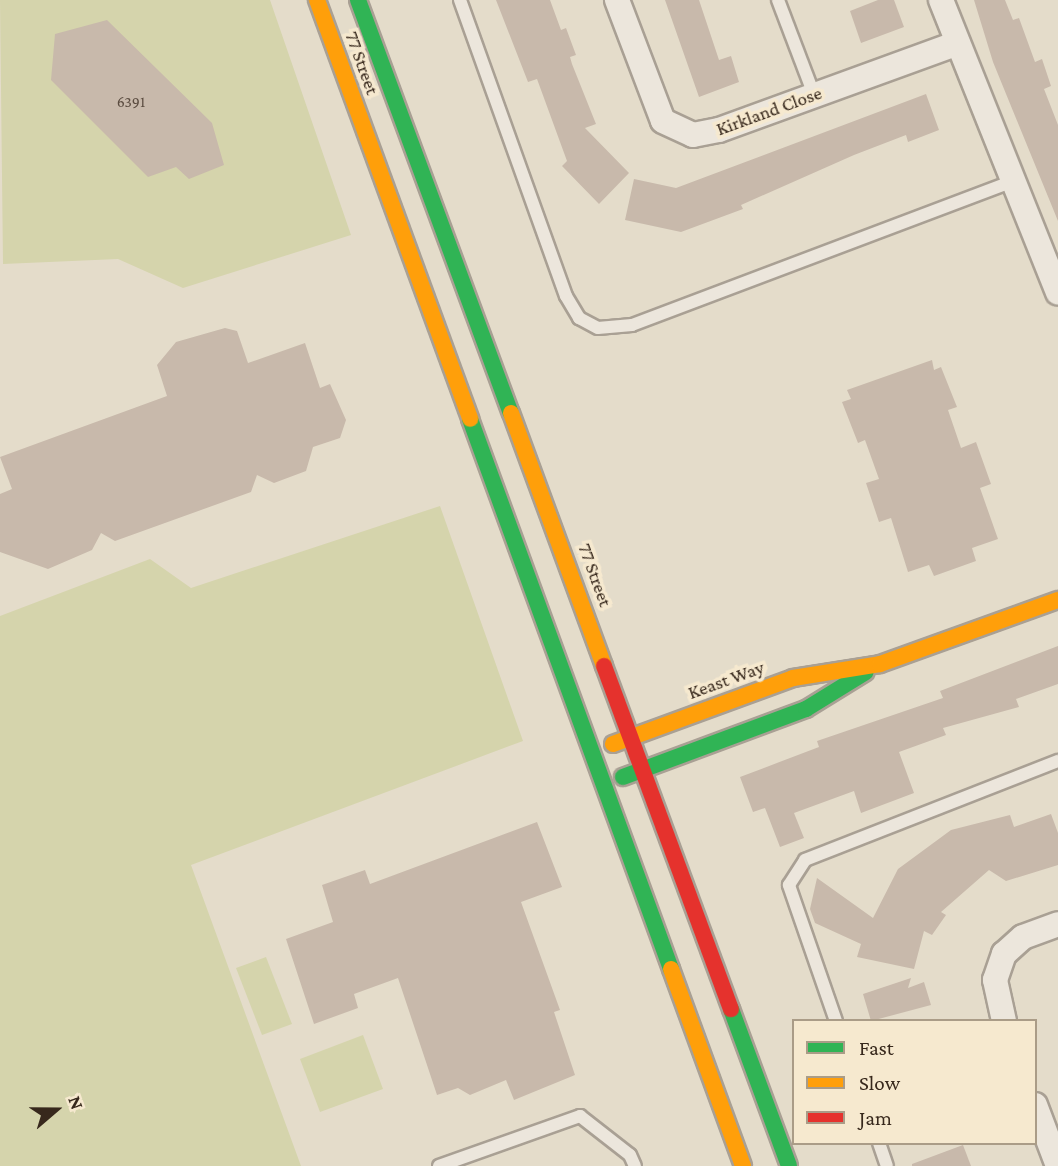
<!DOCTYPE html>
<html>
<head>
<meta charset="utf-8">
<style>
	body { margin:0 }
	#map { position:relative; width:1058px; height:1166px; overflow:hidden; background:#e4dcca; font-family:"Crimson Pro",serif }
	div>[style] { position:absolute }
	[style*='--x'] { left:calc(var(--x)*1px); top:calc(var(--y)*1px); width:calc(var(--w)*1px); rotate:calc(var(--a)*1deg) }
	.green>* { inset:0; background:#d5d4ac }
	.building>* { inset:0; background:#c8b9ab }
	.roads { filter:drop-shadow(2px 0 #a9a094) drop-shadow(-2px 0 #a9a094) drop-shadow(0 2px #a9a094) drop-shadow(0 -2px #a9a094) }
	.lane>* { height:12px; margin:-6px; padding:0 6px; transform-origin:6px; border-radius:6px; background:#ece6dc }
	.street>* { height:24px; margin:-12px; padding:0 12px; transform-origin:12px; border-radius:12px; background:#ece6dc }
	.fast>* { height:16px; margin:-8px; padding:0 8px; transform-origin:8px; border-radius:8px; background:#30b455 }
	.slow>* { height:16px; margin:-8px; padding:0 8px; transform-origin:8px; border-radius:8px; background:#ff9f0a }
	.jam>* { height:16px; margin:-8px; padding:0 8px; transform-origin:8px; border-radius:8px; background:#e5322d }
	span { translate:-50% -50%; white-space:nowrap; text-align:center; line-height:1.15; -webkit-text-stroke:7px #f6e9cf; paint-order:stroke }
	.number-label { font-size:16px; color:#5b4c40 }
	.number-label span { -webkit-text-stroke-width:0 }
	.street-label { font-size:19px; color:#37281c }
	.legend { position:absolute; left:792px; top:1019px; width:245px; height:126px; box-sizing:border-box; background:#f6e9cf; border:2px solid #aa9c87; margin:0; padding:9px 12px; list-style:none; font-size:21px; color:#37281c }
	.legend li { display:flex; align-items:center; gap:14px; height:35px }
	.legend b { width:35px; border:2px solid #aa9c87 }
	.north { position:absolute; left:21px; top:1075px; width:70px; height:70px; -webkit-text-stroke:5px #f6e9cf; paint-order:stroke; rotate:70deg; font-size:19px; font-weight:700; line-height:28px; text-align:center; color:#37281c }
	.north::after { content:''; display:block; margin:auto; width:24px; height:32px; background:#37281c; clip-path:polygon(50% 0,100% 100%,50% 72%,0 100%) }
</style>
</head>
<body>
<div id="map">
	<div class="green">
		<i style="clip-path:polygon(0 0,270px 0,351px 235px,183px 288px,118px 259px,3px 264px)"></i>
		<i style="clip-path:polygon(440px 506px,523px 741px,191px 865px,301px 1166px,0 1166px,0 616px,150px 559px,191px 588px)"></i>
		<i style="clip-path:polygon(266px 957px,292px 1024px,262px 1035px,236px 968px)"></i>
		<i style="clip-path:polygon(363px 1035px,383px 1089px,320px 1112px,300px 1059px)"></i>
	</div>
	<div class="building">
		<i style="clip-path:polygon(496px 0,550px 0,561px 30px,566px 28px,576px 55px,570px 57px,572px 64px,596px 124px,585px 128px,629px 173px,599px 204px,562px 166px,567px 161px,537px 79px,528px 82px)"></i>
		<i style="clip-path:polygon(665px 0,699px 0,719px 60px,731px 56px,739px 82px,699px 97px)"></i>
		<i style="clip-path:polygon(878px 0,894px 0,904px 27px,861px 43px,850px 11px)"></i>
		<i style="clip-path:polygon(974px 0,1005px 0,1013px 20px,1019px 18px,1035px 62px,1042px 59px,1051px 86px,1044px 89px,1058px 125px,1058px 221px,993px 62px)"></i>
		<i style="clip-path:polygon(107px 20px,212px 123px,224px 165px,189px 179px,176px 167px,148px 177px,51px 80px,55px 34px)"></i>
		<i style="clip-path:polygon(926px 94px,939px 130px,908px 142px,906px 135px,854px 155px,741px 205px,743px 209px,681px 232px,625px 220px,634px 179px,676px 188px)"></i>
		<i style="clip-path:polygon(225px 328px,237px 331px,248px 363px,305px 343px,320px 388px,330px 384px,346px 420px,340px 438px,313px 447px,306px 471px,274px 483px,257px 475px,251px 492px,115px 541px,101px 533px,92px 550px,48px 569px,0 552px,0 494px,12px 489px,0 457px,167px 396px,157px 365px,176px 342px)"></i>
		<i style="clip-path:polygon(932px 360px,934px 370px,941px 367px,957px 407px,948px 410px,961px 448px,976px 442px,991px 484px,980px 488px,998px 539px,972px 548px,976px 561px,934px 576px,929px 565px,908px 572px,891px 518px,879px 522px,866px 483px,879px 479px,865px 440px,858px 443px,842px 402px,851px 399px,847px 390px)"></i>
		<i style="clip-path:polygon(1058px 646px,1058px 684px,1016px 699px,1019px 707px,943px 728px,946px 735px,899px 752px,914px 793px,861px 813px,854px 791px,794px 813px,804px 838px,780px 847px,765px 808px,753px 812px,740px 777px,819px 747px,817px 741px,943px 698px,940px 691px)"></i>
		<i style="clip-path:polygon(1051px 814px,1058px 833px,1058px 865px,1006px 881px,989px 870px,941px 912px,946px 915px,932px 935px,924px 931px,914px 969px,857px 957px,861px 944px,815px 923px,810px 909px,817px 878px,873px 918px,898px 869px,951px 830px,1010px 815px,1014px 827px)"></i>
		<i style="clip-path:polygon(537px 822px,562px 887px,521px 902px,560px 1010px,554px 1012px,575px 1075px,514px 1100px,506px 1080px,470px 1095px,458px 1088px,437px 1095px,398px 978px,354px 994px,358px 1008px,314px 1024px,286px 939px,333px 922px,322px 885px,365px 870px,370px 884px)"></i>
		<i style="clip-path:polygon(911px 978px,908px 988px,924px 982px,931px 1005px,871px 1021px,863px 994px)"></i>
		<i style="clip-path:polygon(963px 1145px,971px 1166px,912px 1166px,912px 1164px)"></i>
	</div>
	<div class="roads">
		<div class="lane">
			<i style="--x:460;--y:0;--w:314;--a:70.3"></i>
			<i style="--x:566;--y:296;--w:26;--a:59"></i>
			<i style="--x:579;--y:318;--w:21;--a:28"></i>
			<i style="--x:598;--y:328;--w:34;--a:-5"></i>
			<i style="--x:632;--y:325;--w:408;--a:-20.7"></i>
			<i style="--x:778;--y:0;--w:102;--a:69.2"></i>
			<i style="--x:836;--y:1021;--w:144;--a:-109.1"></i>
			<i style="--x:789;--y:885;--w:30;--a:-57"></i>
			<i style="--x:805;--y:860;--w:272;--a:-21.4"></i>
			<i style="--x:879;--y:1143;--w:24;--a:71"></i>
			<i style="--x:439;--y:1166;--w:150;--a:-19.5"></i>
			<i style="--x:580;--y:1116;--w:63;--a:38"></i>
			<i style="--x:630;--y:1155;--w:12;--a:66"></i>
		</div>
		<div class="street">
			<i style="--x:617;--y:0;--w:129;--a:69.2"></i>
			<i style="--x:663;--y:121;--w:33;--a:25"></i>
			<i style="--x:693;--y:135;--w:26;--a:-11"></i>
			<i style="--x:719;--y:130;--w:254;--a:-20"></i>
			<i style="--x:941;--y:0;--w:315;--a:68.2"></i>
			<i style="--x:1004;--y:1021;--w:42;--a:-102.4"></i>
			<i style="--x:995;--y:980;--w:28;--a:-71"></i>
			<i style="--x:1004;--y:954;--w:25;--a:-42"></i>
			<i style="--x:1023;--y:937;--w:37;--a:-20"></i>
			<i style="--x:1035;--y:1105;--w:65;--a:69.3"></i>
		</div>
		<div class="fast">
			<i style="--x:358;--y:0;--w:440;--a:69.7"></i>
			<i style="--x:470;--y:419;--w:586;--a:69.92"></i>
			<i style="--x:623;--y:777;--w:195;--a:-20.4"></i>
			<i style="--x:806;--y:709;--w:70;--a:-31.7"></i>
			<i style="--x:731;--y:1009;--w:167;--a:69.7"></i>
		</div>
		<div class="slow">
			<i style="--x:317;--y:0;--w:446;--a:69.9"></i>
			<i style="--x:511;--y:413;--w:270;--a:69.8"></i>
			<i style="--x:613;--y:744;--w:192;--a:-20.1"></i>
			<i style="--x:793;--y:678;--w:88;--a:-9.1"></i>
			<i style="--x:880;--y:664;--w:189;--a:-19.8"></i>
			<i style="--x:671;--y:969;--w:210;--a:69.9"></i>
		</div>
		<div class="jam">
			<i style="--x:604;--y:666;--w:366;--a:69.7"></i>
		</div>
	</div>
	<div class="number-label">
		<span style="left:131px;top:102px">6391</span>
	</div>
	<div class="street-label">
		<span style="left:362px;top:63px;rotate:70deg">77 Street</span>
		<span style="left:769px;top:111px;rotate:-20deg">Kirkland Close</span>
		<span style="left:595px;top:575px;rotate:70deg">77 Street</span>
		<span style="left:726px;top:680px;rotate:-20deg">Keast Way</span>
	</div>
	<ul class="legend">
	<li><b style="height:9px;background:#30b455"></b>Fast</li>
	<li><b style="height:9px;background:#ff9f0a"></b>Slow</li>
	<li><b style="height:9px;background:#e5322d"></b>Jam</li>
	</ul>
	<div class="north">N</div>
</div>
</body>
</html>
